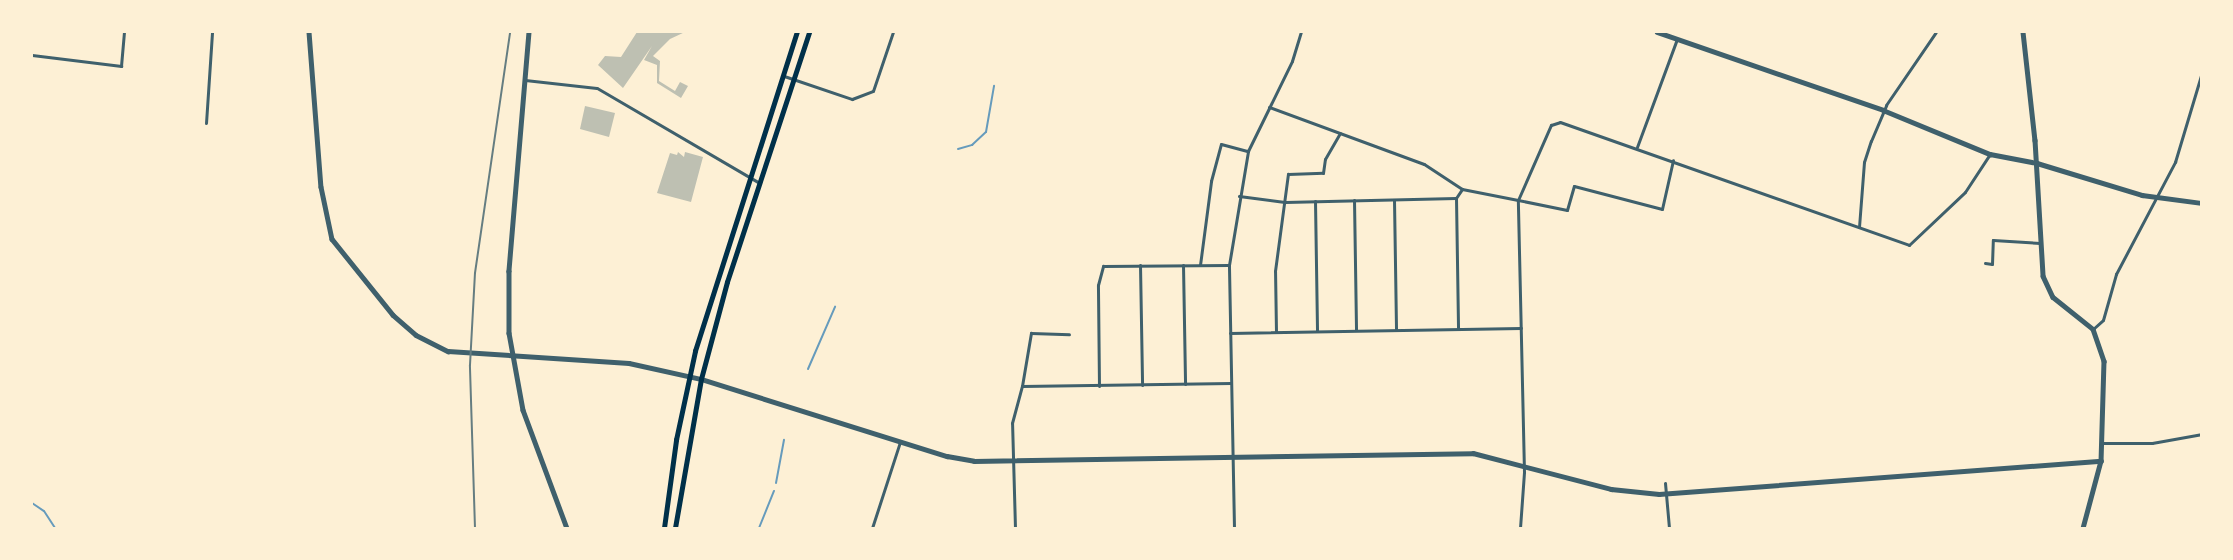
<!DOCTYPE html>
<html>
<head>
<meta charset="utf-8">
<style>
	body { margin:0 }
	#map { position:relative; width:2233px; height:560px; overflow:hidden; background:#fdf0d5; font-family:"IBM Plex Sans",sans-serif }
	div>[style] { position:absolute }
	[style*='--x'] { left:calc(var(--x)*1px); top:calc(var(--y)*1px); width:calc(var(--w)*1px); rotate:calc(var(--a)*1deg) }
	.stream>* { height:2px; margin:-1px; padding:0 1px; transform-origin:1px; border-radius:1px; background:#669bbc }
	.building>* { inset:0; background:#bec0b2 }
	.minor>* { height:3px; margin:-1.5px; padding:0 1.5px; transform-origin:1.5px; border-radius:1.5px; background:#3f606c }
	.tertiary>* { height:4.5px; margin:-2.25px; padding:0 2.25px; transform-origin:2.25px; border-radius:2.25px; background:#3f606c }
	.secondary>* { height:4.5px; margin:-2.25px; padding:0 2.25px; transform-origin:2.25px; border-radius:2.25px; background:#003049 }
	.rail>* { height:2px; margin:-1px; padding:0 1px; transform-origin:1px; border-radius:1px; background:#657d81 }
	span { translate:-50% -50%; white-space:nowrap; text-align:center; line-height:1.15; -webkit-text-stroke:4.5px #fdf0d5; paint-order:stroke }
	.frame { position:absolute; inset:0; border:33px solid #fdf0d5; pointer-events:none }
</style>
</head>
<body>
<div id="map">
	<div class="stream">
		<i style="--x:958;--y:149;--w:15;--a:-16"></i>
		<i style="--x:972;--y:145;--w:19;--a:-43"></i>
		<i style="--x:986;--y:132;--w:47;--a:-80.1"></i>
		<i style="--x:808;--y:369;--w:68;--a:-66.5"></i>
		<i style="--x:776;--y:483;--w:44;--a:-79.5"></i>
		<i style="--x:32;--y:503;--w:14;--a:34"></i>
		<i style="--x:44;--y:511;--w:20;--a:57"></i>
		<i style="--x:759;--y:528;--w:40;--a:-68"></i>
	</div>
	<div class="building">
		<i style="clip-path:polygon(637px 32px,685px 32px,670px 39px,653px 56px,660px 61px,659px 81px,675px 91px,680px 82px,688px 86px,681px 98px,657px 83px,657px 65px,644px 60px,652px 46px,623px 88px,598px 65px,605px 56px,621px 57px)"></i>
		<i style="clip-path:polygon(585px 106px,615px 113px,609px 137px,580px 129px)"></i>
		<i style="clip-path:polygon(678px 152px,684px 157px,685px 152px,703px 157px,691px 202px,657px 193px,670px 153px,677px 155px)"></i>
	</div>
	<div class="minor">
		<i style="--x:32;--y:55;--w:90;--a:7"></i>
		<i style="--x:121;--y:66;--w:34;--a:-85"></i>
		<i style="--x:784;--y:76;--w:72;--a:18.7"></i>
		<i style="--x:852;--y:99;--w:22;--a:-21"></i>
		<i style="--x:873;--y:91;--w:62;--a:-71.3"></i>
		<i style="--x:525;--y:80;--w:72;--a:6.3"></i>
		<i style="--x:597;--y:88;--w:186;--a:30.3"></i>
		<i style="--x:1269;--y:107;--w:165;--a:20.2"></i>
		<i style="--x:1424;--y:164;--w:45;--a:33.3"></i>
		<i style="--x:1462;--y:189;--w:57;--a:11.1"></i>
		<i style="--x:1518;--y:200;--w:82;--a:-66.3"></i>
		<i style="--x:1551;--y:125;--w:9;--a:-18"></i>
		<i style="--x:1560;--y:122;--w:370;--a:19.4"></i>
		<i style="--x:1909;--y:245;--w:77;--a:-43.4"></i>
		<i style="--x:1965;--y:192;--w:45;--a:-56.7"></i>
		<i style="--x:206;--y:123;--w:91;--a:-86.2"></i>
		<i style="--x:1637;--y:147;--w:115;--a:-69.7"></i>
		<i style="--x:1239;--y:196;--w:46;--a:7.4"></i>
		<i style="--x:1285;--y:202;--w:171;--a:-1.3"></i>
		<i style="--x:1456;--y:198;--w:11;--a:-56"></i>
		<i style="--x:1456;--y:198;--w:130;--a:89.1"></i>
		<i style="--x:1354;--y:200;--w:130;--a:89.1"></i>
		<i style="--x:1394;--y:200;--w:130;--a:89.1"></i>
		<i style="--x:1315;--y:201;--w:130;--a:89.1"></i>
		<i style="--x:1859;--y:227;--w:65;--a:-85.6"></i>
		<i style="--x:1864;--y:162;--w:22;--a:-72"></i>
		<i style="--x:1871;--y:141;--w:39;--a:-67"></i>
		<i style="--x:1886;--y:105;--w:88;--a:-55.6"></i>
		<i style="--x:1985;--y:263;--w:7;--a:8"></i>
		<i style="--x:1992;--y:264;--w:24;--a:-88"></i>
		<i style="--x:1993;--y:240;--w:47;--a:3.7"></i>
		<i style="--x:1140;--y:265;--w:120;--a:89"></i>
		<i style="--x:1183;--y:265;--w:119;--a:89"></i>
		<i style="--x:1200;--y:265;--w:85;--a:-82.5"></i>
		<i style="--x:1211;--y:181;--w:38;--a:-75"></i>
		<i style="--x:1221;--y:144;--w:28;--a:15"></i>
		<i style="--x:2093;--y:329;--w:13;--a:-42"></i>
		<i style="--x:2103;--y:320;--w:48;--a:-74.2"></i>
		<i style="--x:2116;--y:274;--w:127;--a:-62.2"></i>
		<i style="--x:2175;--y:162;--w:94;--a:-73.3"></i>
		<i style="--x:1276;--y:332;--w:61;--a:-90.9"></i>
		<i style="--x:1275;--y:271;--w:98;--a:-82.4"></i>
		<i style="--x:1288;--y:174;--w:35;--a:-2"></i>
		<i style="--x:1323;--y:173;--w:14;--a:-82"></i>
		<i style="--x:1325;--y:159;--w:30;--a:-60"></i>
		<i style="--x:1230;--y:333;--w:291;--a:-1"></i>
		<i style="--x:1022;--y:386;--w:54;--a:-80.4"></i>
		<i style="--x:1031;--y:333;--w:38;--a:2"></i>
		<i style="--x:1099;--y:386;--w:101;--a:-90.6"></i>
		<i style="--x:1098;--y:285;--w:20;--a:-75"></i>
		<i style="--x:1103;--y:266;--w:126;--a:-0.5"></i>
		<i style="--x:2103;--y:443;--w:49;--a:0"></i>
		<i style="--x:2152;--y:443;--w:51;--a:-10.2"></i>
		<i style="--x:1665;--y:483;--w:45;--a:84.9"></i>
		<i style="--x:872;--y:528;--w:90;--a:-72"></i>
		<i style="--x:1015;--y:528;--w:105;--a:-91.6"></i>
		<i style="--x:1012;--y:423;--w:38;--a:-75"></i>
		<i style="--x:1022;--y:386;--w:209;--a:-0.8"></i>
		<i style="--x:1234;--y:528;--w:263;--a:-91.1"></i>
		<i style="--x:1229;--y:265;--w:116;--a:-80.5"></i>
		<i style="--x:1248;--y:151;--w:100;--a:-63.9"></i>
		<i style="--x:1292;--y:61;--w:30;--a:-73"></i>
		<i style="--x:1520;--y:528;--w:56;--a:-85.9"></i>
		<i style="--x:1524;--y:472;--w:272;--a:-91.3"></i>
		<i style="--x:1518;--y:200;--w:50;--a:11.5"></i>
		<i style="--x:1567;--y:210;--w:25;--a:-74"></i>
		<i style="--x:1574;--y:186;--w:91;--a:14.6"></i>
		<i style="--x:1662;--y:209;--w:50;--a:-77.3"></i>
	</div>
	<div class="tertiary">
		<i style="--x:309;--y:32;--w:155;--a:85.6"></i>
		<i style="--x:321;--y:187;--w:53;--a:78.1"></i>
		<i style="--x:332;--y:239;--w:97;--a:51.2"></i>
		<i style="--x:393;--y:315;--w:30;--a:41"></i>
		<i style="--x:416;--y:335;--w:36;--a:27"></i>
		<i style="--x:448;--y:351;--w:181;--a:3.8"></i>
		<i style="--x:629;--y:363;--w:74;--a:12.5"></i>
		<i style="--x:701;--y:379;--w:258;--a:17.4"></i>
		<i style="--x:947;--y:456;--w:27;--a:10"></i>
		<i style="--x:974;--y:461;--w:499;--a:-0.9"></i>
		<i style="--x:1473;--y:453;--w:143;--a:14.6"></i>
		<i style="--x:1611;--y:489;--w:48;--a:5.9"></i>
		<i style="--x:1659;--y:494;--w:443;--a:-4.3"></i>
		<i style="--x:529;--y:32;--w:240;--a:94.8"></i>
		<i style="--x:509;--y:271;--w:62;--a:90"></i>
		<i style="--x:509;--y:333;--w:78;--a:79.7"></i>
		<i style="--x:523;--y:410;--w:126;--a:69.6"></i>
		<i style="--x:1657;--y:32;--w:239;--a:19"></i>
		<i style="--x:1883;--y:110;--w:116;--a:22.4"></i>
		<i style="--x:1990;--y:154;--w:48;--a:10.8"></i>
		<i style="--x:2037;--y:163;--w:110;--a:16.9"></i>
		<i style="--x:2142;--y:195;--w:61;--a:7.6"></i>
		<i style="--x:2023;--y:32;--w:109;--a:83.7"></i>
		<i style="--x:2035;--y:140;--w:136;--a:86.6"></i>
		<i style="--x:2043;--y:276;--w:23;--a:65"></i>
		<i style="--x:2053;--y:297;--w:51;--a:38.7"></i>
		<i style="--x:2093;--y:329;--w:34;--a:71"></i>
		<i style="--x:2104;--y:361;--w:100;--a:91.7"></i>
		<i style="--x:2101;--y:461;--w:69;--a:105"></i>
	</div>
	<div class="secondary">
		<i style="--x:664;--y:528;--w:89;--a:-82.2"></i>
		<i style="--x:676;--y:440;--w:91;--a:-77.9"></i>
		<i style="--x:695;--y:351;--w:335;--a:-72.3"></i>
		<i style="--x:675;--y:528;--w:151;--a:-80.1"></i>
		<i style="--x:701;--y:379;--w:100;--a:-75"></i>
		<i style="--x:727;--y:282;--w:263;--a:-71.8"></i>
	</div>
	<div class="rail">
		<i style="--x:475;--y:528;--w:163;--a:-91.8"></i>
		<i style="--x:470;--y:365;--w:92;--a:-86.9"></i>
		<i style="--x:475;--y:273;--w:244;--a:-81.7"></i>
	</div>
	<div class="frame"></div>
</div>
</body>
</html>
